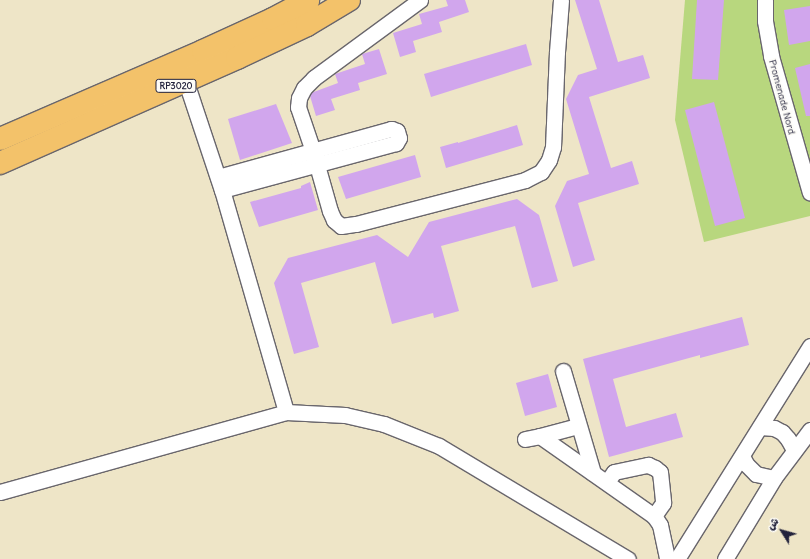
<!DOCTYPE html>
<html>
<head>
<meta charset="utf-8">
<style>
	body { margin:0 }
	#map { position:relative; width:810px; height:559px; overflow:hidden; background:#eee5c7; font-family:Delius,"Playpen Sans Arabic",sans-serif }
	div>[style] { position:absolute }
	[style*='--x'] { left:calc(var(--x)*1px); top:calc(var(--y)*1px); width:calc(var(--w)*1px); rotate:calc(var(--a)*1deg) }
	.green>* { inset:0; background:#b8d77e }
	.building>* { inset:0; background:#d1a6ed }
	.roads { filter:drop-shadow(1px 0 #69666c) drop-shadow(-1px 0 #69666c) drop-shadow(0 1px #69666c) drop-shadow(0 -1px #69666c) }
	.minor>* { height:15px; margin:-7.5px; padding:0 7.5px; transform-origin:7.5px; border-radius:7.5px; background:#fff }
	.highway>* { height:22px; margin:-11px; padding:0 11px; transform-origin:11px; border-radius:11px; background:#f3c26a }
	span { translate:-50% -50%; white-space:nowrap; text-align:center; line-height:1.15; -webkit-text-stroke:3.5px #fdfcf7; paint-order:stroke }
	.shield-label span { padding:1px 3px; background:#fdfcf7; border:1px solid; border-radius:3px; -webkit-text-stroke-width:0 }
	.shield-label { font-size:9px; color:#22223b; font-weight:700 }
	.street-label { font-size:10px; color:#22223b }
	.north { position:absolute; left:762px; top:511px; width:40px; height:40px; -webkit-text-stroke:3px #fdfcf7; paint-order:stroke; rotate:307deg; font-size:11px; font-weight:700; line-height:16px; text-align:center; color:#22223b }
	.north::after { content:''; display:block; margin:auto; width:14px; height:18px; background:#22223b; clip-path:polygon(50% 0,100% 100%,50% 72%,0 100%) }
</style>
</head>
<body>
<div id="map">
	<div class="green">
		<i style="clip-path:polygon(685px 0,810px 0,810px 216px,704px 242px,675px 120px)"></i>
	</div>
	<div class="building">
		<i style="clip-path:polygon(446px 0,465px 0,469px 12px,439px 22px,442px 32px,413px 41px,416px 52px,400px 57px,393px 33px,422px 24px,419px 14px,448px 6px)"></i>
		<i style="clip-path:polygon(575px 0,599px 0,618px 62px,643px 55px,650px 78px,589px 97px,611px 168px,632px 161px,639px 184px,578px 203px,595px 260px,573px 267px,555px 206px,567px 181px,589px 174px,566px 99px,578px 75px,597px 69px)"></i>
		<i style="clip-path:polygon(697px 0,724px 0,718px 80px,692px 79px)"></i>
		<i style="clip-path:polygon(810px 6px,810px 41px,789px 45px,784px 10px)"></i>
		<i style="clip-path:polygon(526px 44px,532px 65px,431px 97px,424px 74px)"></i>
		<i style="clip-path:polygon(379px 49px,387px 74px,358px 83px,360px 90px,331px 99px,335px 110px,316px 116px,310px 96px,311px 93px,338px 83px,335px 74px,365px 64px,362px 54px)"></i>
		<i style="clip-path:polygon(810px 64px,810px 116px,806px 116px,795px 68px)"></i>
		<i style="clip-path:polygon(714px 102px,745px 218px,715px 226px,685px 110px)"></i>
		<i style="clip-path:polygon(276px 104px,292px 143px,240px 160px,228px 119px)"></i>
		<i style="clip-path:polygon(517px 125px,523px 145px,446px 168px,440px 147px,458px 142px,458px 143px)"></i>
		<i style="clip-path:polygon(415px 155px,421px 177px,346px 199px,338px 177px)"></i>
		<i style="clip-path:polygon(310px 182px,318px 210px,259px 227px,250px 202px,301px 188px,301px 186px)"></i>
		<i style="clip-path:polygon(517px 199px,539px 215px,558px 281px,532px 288px,515px 226px,441px 246px,459px 311px,434px 318px,433px 313px,392px 324px,375px 262px,301px 283px,319px 347px,294px 354px,274px 283px,288px 258px,377px 235px,408px 257px,429px 222px)"></i>
		<i style="clip-path:polygon(742px 317px,749px 345px,700px 358px,700px 355px,613px 379px,626px 427px,676px 413px,683px 437px,609px 457px,583px 359px)"></i>
		<i style="clip-path:polygon(548px 374px,557px 407px,525px 416px,516px 383px)"></i>
	</div>
	<div class="roads">
		<div class="minor">
			<i style="--x:420;--y:0;--w:132;--a:143.7"></i>
			<i style="--x:314;--y:78;--w:14;--a:135"></i>
			<i style="--x:304;--y:88;--w:11;--a:117"></i>
			<i style="--x:299;--y:98;--w:9;--a:96"></i>
			<i style="--x:298;--y:107;--w:46;--a:71.2"></i>
			<i style="--x:313;--y:151;--w:62;--a:74.2"></i>
			<i style="--x:330;--y:211;--w:10;--a:66"></i>
			<i style="--x:334;--y:220;--w:9;--a:41"></i>
			<i style="--x:341;--y:226;--w:15;--a:-8"></i>
			<i style="--x:356;--y:224;--w:175;--a:-14.6"></i>
			<i style="--x:525;--y:180;--w:18;--a:-27"></i>
			<i style="--x:541;--y:172;--w:14;--a:-56"></i>
			<i style="--x:549;--y:160;--w:14;--a:-73"></i>
			<i style="--x:553;--y:147;--w:95;--a:-87.6"></i>
			<i style="--x:557;--y:52;--w:52;--a:-85.6"></i>
			<i style="--x:765;--y:0;--w:21;--a:90"></i>
			<i style="--x:765;--y:21;--w:36;--a:80"></i>
			<i style="--x:771;--y:56;--w:142;--a:74.1"></i>
			<i style="--x:186;--y:82;--w:114;--a:71.6"></i>
			<i style="--x:222;--y:190;--w:231;--a:73.9"></i>
			<i style="--x:218;--y:177;--w:180;--a:-15.5"></i>
			<i style="--x:391;--y:129;--w:6;--a:18"></i>
			<i style="--x:397;--y:131;--w:7;--a:74"></i>
			<i style="--x:399;--y:138;--w:6;--a:121"></i>
			<i style="--x:396;--y:143;--w:180;--a:164.9"></i>
			<i style="--x:563;--y:371;--w:106;--a:73.6"></i>
			<i style="--x:760;--y:427;--w:14;--a:4"></i>
			<i style="--x:774;--y:428;--w:9;--a:27"></i>
			<i style="--x:782;--y:432;--w:9;--a:49"></i>
			<i style="--x:788;--y:439;--w:13;--a:61"></i>
			<i style="--x:540;--y:436;--w:39;--a:-15"></i>
			<i style="--x:525;--y:439;--w:15;--a:-11"></i>
			<i style="--x:540;--y:436;--w:139;--a:35.1"></i>
			<i style="--x:654;--y:516;--w:11;--a:56"></i>
			<i style="--x:660;--y:525;--w:35;--a:78"></i>
			<i style="--x:742;--y:456;--w:9;--a:63"></i>
			<i style="--x:746;--y:464;--w:14;--a:45"></i>
			<i style="--x:756;--y:474;--w:18;--a:13"></i>
			<i style="--x:607;--y:482;--w:12;--a:-55"></i>
			<i style="--x:614;--y:472;--w:35;--a:-12"></i>
			<i style="--x:648;--y:465;--w:8;--a:23"></i>
			<i style="--x:655;--y:468;--w:6;--a:39"></i>
			<i style="--x:660;--y:472;--w:31;--a:84"></i>
			<i style="--x:663;--y:503;--w:16;--a:125"></i>
			<i style="--x:0;--y:492;--w:297;--a:-15.6"></i>
			<i style="--x:286;--y:412;--w:59;--a:2.9"></i>
			<i style="--x:345;--y:415;--w:40;--a:13"></i>
			<i style="--x:384;--y:424;--w:59;--a:21.8"></i>
			<i style="--x:439;--y:446;--w:220;--a:30.9"></i>
			<i style="--x:677;--y:559;--w:251;--a:-58"></i>
			<i style="--x:725;--y:559;--w:95;--a:-58.8"></i>
			<i style="--x:774;--y:478;--w:60;--a:-53.1"></i>
		</div>
		<div class="highway">
			<i style="--x:0;--y:139;--w:221;--a:-23.4"></i>
			<i style="--x:203;--y:51;--w:77;--a:-24.6"></i>
			<i style="--x:273;--y:19;--w:40;--a:-28"></i>
			<i style="--x:0;--y:163;--w:259;--a:-23.9"></i>
			<i style="--x:237;--y:58;--w:77;--a:-25.2"></i>
			<i style="--x:307;--y:25;--w:49;--a:-30.8"></i>
		</div>
	</div>
	<div class="shield-label">
		<span style="left:176px;top:86px">RP3020</span>
	</div>
	<div class="street-label">
		<span style="left:782px;top:97px;rotate:75deg">Promenade Nord</span>
	</div>
	<div class="north">ش</div>
</div>
</body>
</html>
